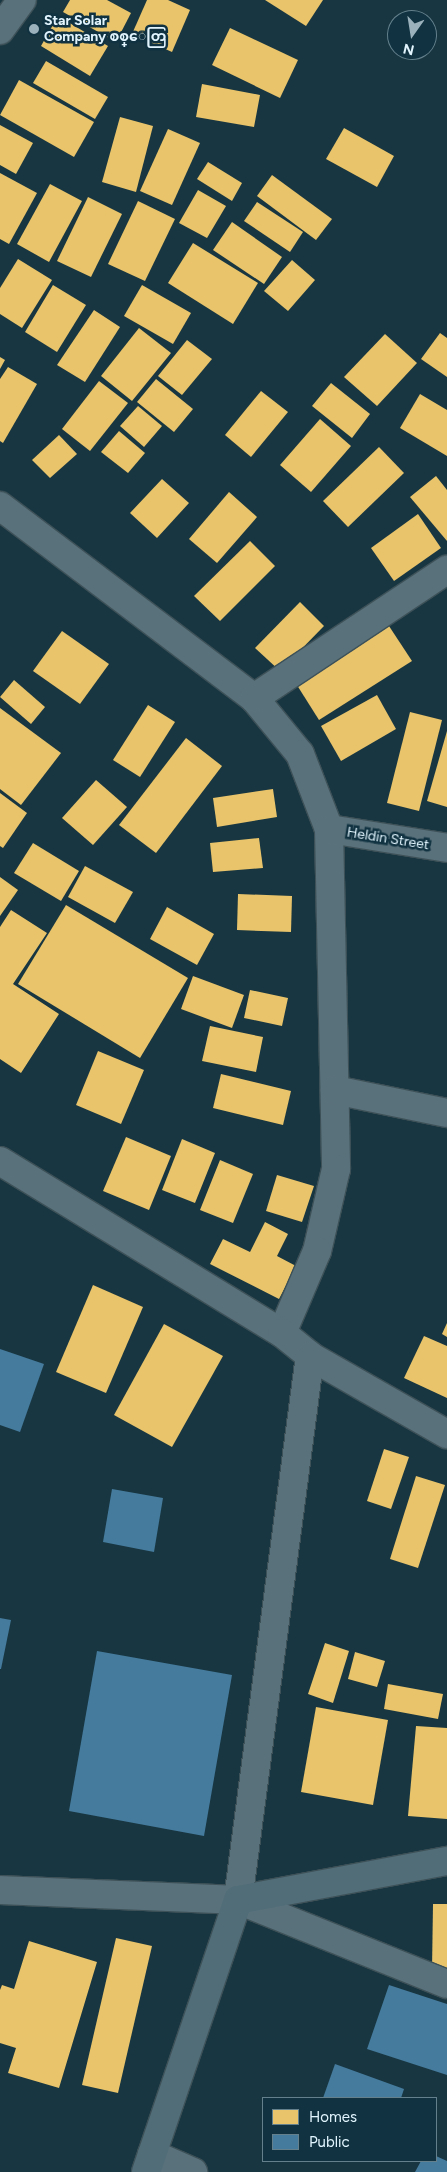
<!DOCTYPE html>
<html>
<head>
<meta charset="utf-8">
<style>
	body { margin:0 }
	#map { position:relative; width:447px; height:2172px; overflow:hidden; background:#183641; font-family:Figtree,"Noto Sans Myanmar",sans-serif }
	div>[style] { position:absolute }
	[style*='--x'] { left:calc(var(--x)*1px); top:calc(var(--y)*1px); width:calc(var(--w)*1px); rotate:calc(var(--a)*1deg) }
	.homes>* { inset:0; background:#e9c46a }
	.public>* { inset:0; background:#457b9d }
	.roads { filter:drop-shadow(1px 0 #3d5158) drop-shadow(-1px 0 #3d5158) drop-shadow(0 1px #3d5158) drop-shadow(0 -1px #3d5158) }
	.minor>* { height:28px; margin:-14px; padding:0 14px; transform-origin:14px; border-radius:14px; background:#59717b }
	.major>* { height:28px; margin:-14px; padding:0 14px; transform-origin:14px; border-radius:14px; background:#516d78 }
	.dots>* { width:14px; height:14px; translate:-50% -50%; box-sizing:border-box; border:2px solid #103241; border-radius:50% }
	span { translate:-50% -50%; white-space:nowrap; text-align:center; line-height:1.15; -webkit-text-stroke:5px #103241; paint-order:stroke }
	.poi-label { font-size:14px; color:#e2f5fe; font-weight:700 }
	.left { translate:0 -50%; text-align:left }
	.street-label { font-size:14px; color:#e2f5fe }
	.legend { position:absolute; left:262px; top:2097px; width:175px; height:65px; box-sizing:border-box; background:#103241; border:1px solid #64808d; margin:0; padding:6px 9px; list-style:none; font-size:15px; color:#e2f5fe }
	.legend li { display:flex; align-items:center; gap:10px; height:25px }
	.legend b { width:25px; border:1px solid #64808d }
	.north { position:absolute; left:387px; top:10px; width:50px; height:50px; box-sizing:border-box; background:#103241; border:1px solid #64808d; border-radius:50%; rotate:193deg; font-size:14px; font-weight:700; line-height:20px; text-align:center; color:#e2f5fe }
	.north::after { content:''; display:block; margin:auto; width:18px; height:22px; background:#9bb2bc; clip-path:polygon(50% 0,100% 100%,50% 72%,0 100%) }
</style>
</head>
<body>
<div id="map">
	<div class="homes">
		<i style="clip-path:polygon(70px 0,107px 0,131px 13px,116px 42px,63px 12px)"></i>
		<i style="clip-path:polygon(147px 0,168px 0,190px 10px,172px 52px,132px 34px)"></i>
		<i style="clip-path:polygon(265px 0,323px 0,306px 26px)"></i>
		<i style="clip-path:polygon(58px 16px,108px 46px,90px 76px,41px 46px)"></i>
		<i style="clip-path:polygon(230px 28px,298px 60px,280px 98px,212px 65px)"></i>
		<i style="clip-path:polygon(46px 61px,108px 97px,95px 119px,33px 83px)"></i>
		<i style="clip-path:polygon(19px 80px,94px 122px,74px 157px,0 115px)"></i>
		<i style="clip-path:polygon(202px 84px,260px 95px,254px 127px,196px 117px)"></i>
		<i style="clip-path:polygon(120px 117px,153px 126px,136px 192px,102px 182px)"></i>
		<i style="clip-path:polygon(0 125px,33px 143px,16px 174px,0 165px)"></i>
		<i style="clip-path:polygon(344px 128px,394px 156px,377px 187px,326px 159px)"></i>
		<i style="clip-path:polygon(168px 129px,200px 143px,172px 205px,140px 191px)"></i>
		<i style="clip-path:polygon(208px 162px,242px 183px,232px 201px,197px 179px)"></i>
		<i style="clip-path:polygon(0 173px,37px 193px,9px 244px,0 239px)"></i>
		<i style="clip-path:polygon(272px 175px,332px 219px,316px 240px,257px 196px)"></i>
		<i style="clip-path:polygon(50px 184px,82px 201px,49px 262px,17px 244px)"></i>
		<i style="clip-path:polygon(198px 190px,226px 206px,207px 238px,179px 223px)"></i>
		<i style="clip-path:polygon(88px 197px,122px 214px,91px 277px,57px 261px)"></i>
		<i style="clip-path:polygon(138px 201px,175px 219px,145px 281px,108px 264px)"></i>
		<i style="clip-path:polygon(257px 202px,303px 232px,290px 252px,244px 221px)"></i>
		<i style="clip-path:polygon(232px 222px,282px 257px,264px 284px,213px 250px)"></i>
		<i style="clip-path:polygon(193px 243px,258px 283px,233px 324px,168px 283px)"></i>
		<i style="clip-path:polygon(18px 259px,52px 280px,22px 328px,0 314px,0 288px)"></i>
		<i style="clip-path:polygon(292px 260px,315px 280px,288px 311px,264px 291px)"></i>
		<i style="clip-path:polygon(53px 285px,86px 305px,57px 352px,25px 332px)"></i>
		<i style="clip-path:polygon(142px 285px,191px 313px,173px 344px,124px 316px)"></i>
		<i style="clip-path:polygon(94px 310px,120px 327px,85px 382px,57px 365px)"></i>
		<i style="clip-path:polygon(139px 328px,171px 353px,132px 401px,101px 376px)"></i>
		<i style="clip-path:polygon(440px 333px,447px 338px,447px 377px,421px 359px)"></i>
		<i style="clip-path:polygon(385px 334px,417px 363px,377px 406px,344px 377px)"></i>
		<i style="clip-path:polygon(187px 340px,212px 359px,182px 395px,158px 376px)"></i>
		<i style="clip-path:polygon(0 357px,5px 360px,0 369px)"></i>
		<i style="clip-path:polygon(8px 367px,37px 384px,3px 443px,0 441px,0 379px)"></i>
		<i style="clip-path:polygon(156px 379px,193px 409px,174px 432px,137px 402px)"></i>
		<i style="clip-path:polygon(99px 381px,128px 403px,90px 451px,62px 429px)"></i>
		<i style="clip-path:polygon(331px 383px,370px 414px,352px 438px,312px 406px)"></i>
		<i style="clip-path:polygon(261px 391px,288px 412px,251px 457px,225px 435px)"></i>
		<i style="clip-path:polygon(420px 394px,447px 410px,447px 456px,400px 428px)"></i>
		<i style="clip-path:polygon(138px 406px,162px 426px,144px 447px,120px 426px)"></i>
		<i style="clip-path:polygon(320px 419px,351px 446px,311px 492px,280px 465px)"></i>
		<i style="clip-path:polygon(119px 431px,145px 453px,128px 473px,101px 452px)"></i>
		<i style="clip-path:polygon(59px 435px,77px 454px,50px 478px,32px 460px)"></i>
		<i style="clip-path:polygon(379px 447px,404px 473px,348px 527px,323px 501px)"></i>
		<i style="clip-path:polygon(436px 476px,447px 490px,447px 541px,410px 497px)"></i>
		<i style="clip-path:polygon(162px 479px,189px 503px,157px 538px,130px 513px)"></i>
		<i style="clip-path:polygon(229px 492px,257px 517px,217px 563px,189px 539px)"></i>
		<i style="clip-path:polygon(418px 514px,441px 548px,394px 581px,371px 548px)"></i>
		<i style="clip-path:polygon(250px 541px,275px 566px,220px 621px,194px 596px)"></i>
		<i style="clip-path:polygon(300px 602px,324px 626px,280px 671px,255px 648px)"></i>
		<i style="clip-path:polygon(387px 623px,412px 661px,319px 720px,295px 682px)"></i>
		<i style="clip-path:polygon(62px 631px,109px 664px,80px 704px,33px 671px)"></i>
		<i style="clip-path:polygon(14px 680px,45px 707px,31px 724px,0 697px)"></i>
		<i style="clip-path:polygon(377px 695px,396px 729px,341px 761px,321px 726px)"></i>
		<i style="clip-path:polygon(148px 705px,175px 722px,140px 777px,113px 760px)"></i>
		<i style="clip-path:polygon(0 708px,61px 753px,21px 805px,0 789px)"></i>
		<i style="clip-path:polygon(410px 712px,442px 720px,419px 811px,387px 803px)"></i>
		<i style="clip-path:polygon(447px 731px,447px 807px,427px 801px)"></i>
		<i style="clip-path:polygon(186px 738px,222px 766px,156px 853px,119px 825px)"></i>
		<i style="clip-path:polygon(96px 780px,127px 807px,93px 845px,62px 818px)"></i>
		<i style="clip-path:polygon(273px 789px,277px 817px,217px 827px,213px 798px)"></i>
		<i style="clip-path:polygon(0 793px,27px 813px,3px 848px,0 846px)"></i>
		<i style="clip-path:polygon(259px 838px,263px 868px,213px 872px,210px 843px)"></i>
		<i style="clip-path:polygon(33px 843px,79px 871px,61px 901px,14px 873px)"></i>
		<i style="clip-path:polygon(85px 866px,133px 892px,115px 923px,68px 897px)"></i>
		<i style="clip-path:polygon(0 877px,18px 890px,0 916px)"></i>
		<i style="clip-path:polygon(238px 894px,292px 896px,291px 932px,237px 930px)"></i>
		<i style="clip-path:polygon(66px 905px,188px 978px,140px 1058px,18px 984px)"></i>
		<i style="clip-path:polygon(167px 907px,214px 934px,197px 965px,150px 939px)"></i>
		<i style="clip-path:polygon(11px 910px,47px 933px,13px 984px,59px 1014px,21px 1073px,0 1059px,0 927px)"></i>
		<i style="clip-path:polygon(193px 976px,244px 995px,232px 1028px,181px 1009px)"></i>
		<i style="clip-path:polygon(250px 990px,288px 998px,282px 1026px,244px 1018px)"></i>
		<i style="clip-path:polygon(210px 1026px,263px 1037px,256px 1072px,202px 1061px)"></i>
		<i style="clip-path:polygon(98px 1051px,144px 1070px,121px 1124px,76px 1105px)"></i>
		<i style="clip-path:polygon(221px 1074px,291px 1091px,283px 1125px,213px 1108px)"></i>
		<i style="clip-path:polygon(126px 1137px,171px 1156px,149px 1210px,103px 1191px)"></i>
		<i style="clip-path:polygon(182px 1139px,215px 1153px,195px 1203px,162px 1190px)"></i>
		<i style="clip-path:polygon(220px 1160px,253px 1174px,233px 1223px,200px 1210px)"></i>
		<i style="clip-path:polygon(277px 1175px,314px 1186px,302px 1222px,266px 1211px)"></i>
		<i style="clip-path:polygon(265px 1222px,288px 1234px,277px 1256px,296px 1266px,279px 1299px,210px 1264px,223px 1239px,250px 1252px)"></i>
		<i style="clip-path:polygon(93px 1285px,143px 1307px,106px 1393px,56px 1372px)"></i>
		<i style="clip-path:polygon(447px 1323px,447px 1337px,442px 1334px)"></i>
		<i style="clip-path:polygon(164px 1324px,223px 1356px,172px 1447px,114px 1415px)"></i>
		<i style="clip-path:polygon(424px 1336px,447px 1346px,447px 1398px,404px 1378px)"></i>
		<i style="clip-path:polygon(384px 1449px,409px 1457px,391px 1509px,367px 1501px)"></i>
		<i style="clip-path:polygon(416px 1476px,445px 1485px,418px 1568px,390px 1559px)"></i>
		<i style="clip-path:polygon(325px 1643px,349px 1651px,333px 1703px,308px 1694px)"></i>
		<i style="clip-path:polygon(355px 1652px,385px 1661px,377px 1687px,348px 1679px)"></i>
		<i style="clip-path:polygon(388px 1684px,443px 1694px,438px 1719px,384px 1709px)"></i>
		<i style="clip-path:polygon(316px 1707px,388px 1720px,373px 1805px,301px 1792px)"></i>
		<i style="clip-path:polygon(416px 1726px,447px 1728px,447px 1819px,408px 1816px)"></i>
		<i style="clip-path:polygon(433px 1904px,447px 1904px,447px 1970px,432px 1970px)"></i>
		<i style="clip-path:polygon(116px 1938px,152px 1946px,118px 2093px,82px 2085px)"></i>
		<i style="clip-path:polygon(29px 1941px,97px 1962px,59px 2088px,8px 2073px,16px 2048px,0 2043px,0 1990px,2px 1985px,14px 1989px)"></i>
	</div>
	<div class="public">
		<i style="clip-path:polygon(0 1349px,44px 1364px,20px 1432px,0 1425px)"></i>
		<i style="clip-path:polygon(112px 1489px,163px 1498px,154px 1552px,103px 1542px)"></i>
		<i style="clip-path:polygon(0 1618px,11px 1620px,1px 1669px,0 1669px)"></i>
		<i style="clip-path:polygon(97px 1651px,232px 1675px,204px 1836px,69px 1811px)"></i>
		<i style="clip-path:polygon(389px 1985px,447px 2004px,447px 2075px,367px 2049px)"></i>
		<i style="clip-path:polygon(335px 2064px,404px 2089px,401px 2098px,323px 2098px)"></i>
		<i style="clip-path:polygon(436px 2156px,447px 2161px,447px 2172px,415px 2172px,421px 2161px,436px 2161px)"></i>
	</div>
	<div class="roads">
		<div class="minor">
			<i style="--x:0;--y:30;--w:37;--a:-54"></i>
			<i style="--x:0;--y:506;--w:318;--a:37.1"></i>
			<i style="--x:254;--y:698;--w:72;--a:50.6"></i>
			<i style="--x:300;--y:754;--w:80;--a:68.9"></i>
			<i style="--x:329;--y:829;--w:340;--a:88.8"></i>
			<i style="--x:336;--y:1169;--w:84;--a:103"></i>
			<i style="--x:317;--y:1251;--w:89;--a:113.1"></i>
			<i style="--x:254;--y:698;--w:232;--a:-33.6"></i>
			<i style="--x:329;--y:829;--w:120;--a:9.1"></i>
			<i style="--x:335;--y:1090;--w:114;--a:11.6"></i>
			<i style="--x:0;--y:1161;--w:330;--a:31.4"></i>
			<i style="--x:282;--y:1333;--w:36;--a:39"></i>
			<i style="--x:310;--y:1356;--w:158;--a:29.7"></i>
			<i style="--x:0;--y:1890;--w:238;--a:2.4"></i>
			<i style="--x:238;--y:1900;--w:225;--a:21.9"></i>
			<i style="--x:238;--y:1900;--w:549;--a:-82.46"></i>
			<i style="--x:152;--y:2154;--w:45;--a:23.7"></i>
		</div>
		<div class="major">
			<i style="--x:146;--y:2172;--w:287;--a:-71.3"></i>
			<i style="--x:238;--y:1900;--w:213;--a:-10.6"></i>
		</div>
	</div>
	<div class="dots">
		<i style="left:34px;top:29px;background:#9bb2bc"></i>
	</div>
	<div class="poi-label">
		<span class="left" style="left:44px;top:29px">Star Solar<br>Company စစ္ေတြ</span>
	</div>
	<div class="street-label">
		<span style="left:388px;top:839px;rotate:9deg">Heldin Street</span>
	</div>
	<ul class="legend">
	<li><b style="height:14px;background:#e9c46a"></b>Homes</li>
	<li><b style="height:14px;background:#457b9d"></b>Public</li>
	</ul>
	<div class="north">N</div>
</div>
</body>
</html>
